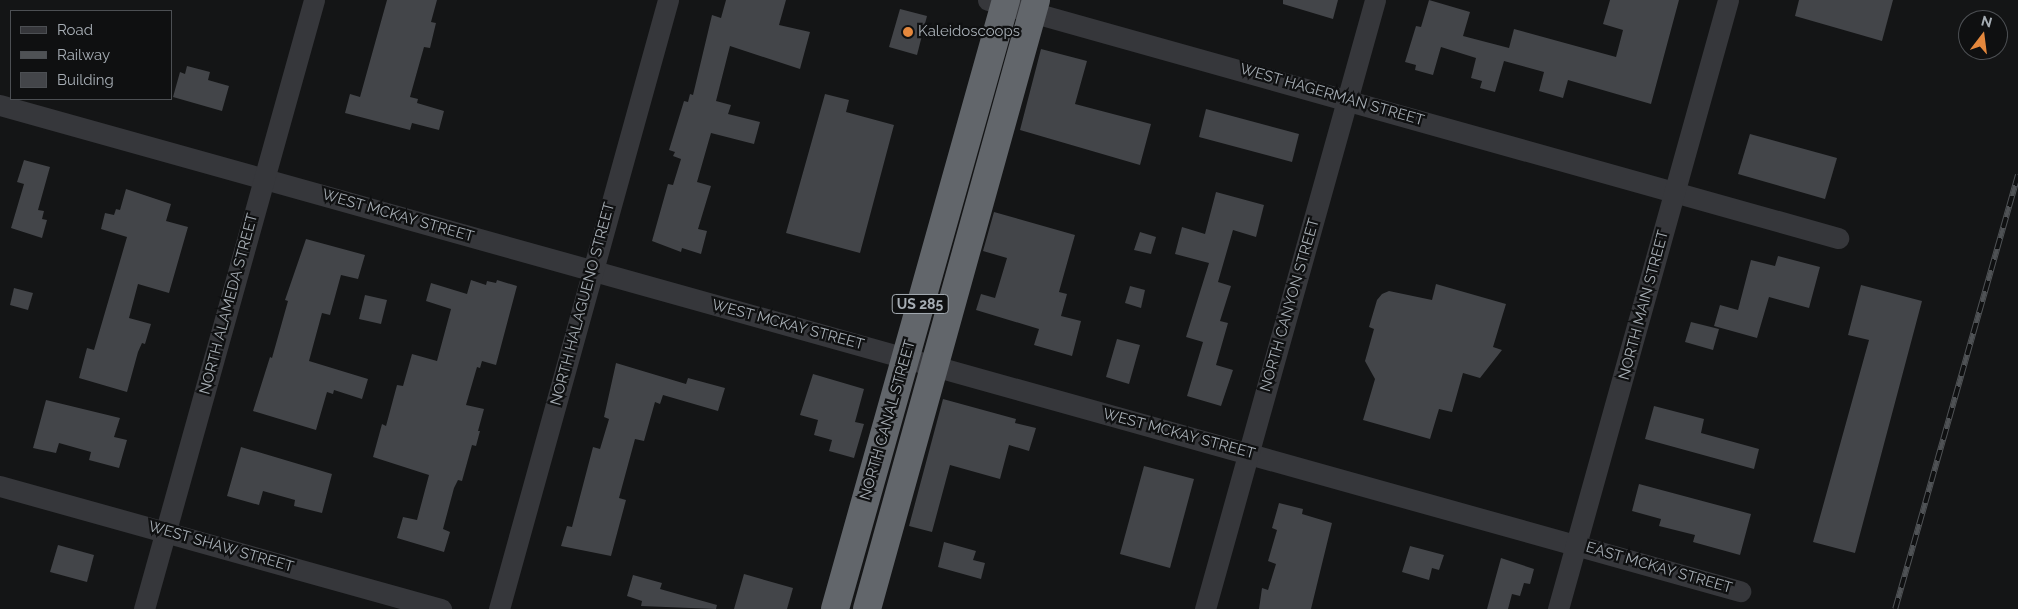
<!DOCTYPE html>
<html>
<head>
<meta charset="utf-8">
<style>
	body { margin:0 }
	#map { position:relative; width:2018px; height:609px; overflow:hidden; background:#141516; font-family:Raleway,sans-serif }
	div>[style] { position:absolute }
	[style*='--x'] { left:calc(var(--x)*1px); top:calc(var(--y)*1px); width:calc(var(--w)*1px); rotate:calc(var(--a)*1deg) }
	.building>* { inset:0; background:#434549 }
	.street>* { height:21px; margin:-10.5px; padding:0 10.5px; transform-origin:10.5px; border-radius:10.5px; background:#36373b }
	.highway>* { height:28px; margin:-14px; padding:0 14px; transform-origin:14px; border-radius:14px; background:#62666b }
	.rail>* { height:5.5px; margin-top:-2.75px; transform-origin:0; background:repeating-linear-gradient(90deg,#0f1011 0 11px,#4f5255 0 22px); box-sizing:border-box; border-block:1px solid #4f5255 }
	.dots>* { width:14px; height:14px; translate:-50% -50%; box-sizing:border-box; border:2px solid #0f1011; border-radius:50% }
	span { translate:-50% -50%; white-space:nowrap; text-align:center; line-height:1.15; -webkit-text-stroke:4.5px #0f1011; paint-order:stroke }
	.shield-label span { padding:1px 4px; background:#0f1011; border:1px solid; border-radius:4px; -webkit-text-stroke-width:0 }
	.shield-label { font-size:14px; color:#a7aeb5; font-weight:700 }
	.poi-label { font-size:15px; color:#a7aeb5 }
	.left { translate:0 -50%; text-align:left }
	.street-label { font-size:15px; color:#a7aeb5 }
	.legend { position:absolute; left:10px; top:10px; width:162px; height:90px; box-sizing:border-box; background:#0f1011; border:1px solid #4c4f53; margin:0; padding:6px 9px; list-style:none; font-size:15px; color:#a7aeb5 }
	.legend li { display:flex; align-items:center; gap:10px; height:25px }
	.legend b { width:25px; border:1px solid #4c4f53 }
	.north { position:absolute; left:1958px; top:10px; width:50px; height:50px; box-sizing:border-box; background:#0f1011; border:1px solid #4c4f53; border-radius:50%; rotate:15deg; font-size:14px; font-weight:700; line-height:20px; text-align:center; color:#a7aeb5 }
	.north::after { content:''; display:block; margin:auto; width:18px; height:22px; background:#e5883d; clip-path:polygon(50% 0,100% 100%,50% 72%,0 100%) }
</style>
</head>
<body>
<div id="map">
	<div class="building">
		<i style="clip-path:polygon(387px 0,437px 0,431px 22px,436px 23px,430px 48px,424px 47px,410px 97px,418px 99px,417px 103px,444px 111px,439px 130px,412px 123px,410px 130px,345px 113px,350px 94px,360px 97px)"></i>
		<i style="clip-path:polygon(726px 0,786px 0,779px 25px,810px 32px,800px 69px,730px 46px,716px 101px,731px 105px,728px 114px,760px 122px,754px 144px,711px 133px,697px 182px,711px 186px,698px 229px,707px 231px,701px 254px,682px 248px,681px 252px,652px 241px,668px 184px,673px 185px,681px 159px,673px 156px,675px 152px,669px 150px,684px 101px,688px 102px,690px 94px,693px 95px,712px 15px,721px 18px)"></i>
		<i style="clip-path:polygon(1283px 0,1338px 0,1333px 19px,1283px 4px)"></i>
		<i style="clip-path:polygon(1429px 0,1470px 12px,1463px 36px,1509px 48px,1514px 29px,1616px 57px,1623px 30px,1603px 24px,1610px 0,1679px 0,1651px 104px,1568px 80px,1563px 98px,1539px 91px,1544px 72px,1504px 61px,1495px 92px,1480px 88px,1482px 81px,1471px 78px,1476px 58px,1441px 47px,1433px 75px,1415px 70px,1416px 65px,1405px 62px,1416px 26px,1421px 27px)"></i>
		<i style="clip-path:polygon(1799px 0,1893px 0,1882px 41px,1795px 16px)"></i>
		<i style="clip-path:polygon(900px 9px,927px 16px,917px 55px,889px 47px)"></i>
		<i style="clip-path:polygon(1041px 49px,1087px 61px,1075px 104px,1151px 124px,1140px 165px,1020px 130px)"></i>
		<i style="clip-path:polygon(187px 66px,210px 72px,208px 80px,229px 86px,222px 111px,173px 97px,180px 72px,185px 74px)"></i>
		<i style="clip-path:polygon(825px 94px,849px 100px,846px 112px,894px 125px,860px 253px,786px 233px)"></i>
		<i style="clip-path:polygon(1206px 109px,1299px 134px,1292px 162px,1199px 137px)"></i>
		<i style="clip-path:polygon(1750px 134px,1837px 158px,1825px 199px,1738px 174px)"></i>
		<i style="clip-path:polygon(24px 160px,50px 167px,38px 210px,44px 211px,42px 219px,47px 220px,42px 238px,11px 228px,24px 184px,17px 182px)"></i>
		<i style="clip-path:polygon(126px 189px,171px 204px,166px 221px,188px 227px,169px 293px,138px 284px,129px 318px,151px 324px,145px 344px,142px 343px,138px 352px,127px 392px,79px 378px,87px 348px,94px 350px,127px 237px,101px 229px,105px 213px,114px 215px,116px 209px,120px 210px)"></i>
		<i style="clip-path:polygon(1216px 192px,1264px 205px,1256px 237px,1233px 230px,1218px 282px,1231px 286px,1220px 321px,1228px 323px,1216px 365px,1233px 370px,1221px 406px,1187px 396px,1203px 342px,1186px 337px,1209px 263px,1175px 254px,1182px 227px,1205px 234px)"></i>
		<i style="clip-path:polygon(994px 212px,1075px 235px,1059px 292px,1067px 294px,1061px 316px,1081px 321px,1072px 356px,1034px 345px,1039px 329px,976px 310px,981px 294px,995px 298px,1007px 258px,983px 251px)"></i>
		<i style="clip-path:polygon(1140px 232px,1156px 237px,1151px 254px,1134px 250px)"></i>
		<i style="clip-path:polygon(306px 239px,365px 255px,358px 279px,341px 275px,330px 315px,322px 313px,309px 361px,368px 379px,362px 399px,334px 390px,333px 394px,327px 392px,316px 430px,253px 411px,270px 357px,272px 358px,288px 301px,285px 300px)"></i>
		<i style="clip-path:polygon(1778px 256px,1820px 267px,1809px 308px,1769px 297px,1757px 338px,1714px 326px,1720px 305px,1738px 310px,1751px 260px,1775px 266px)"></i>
		<i style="clip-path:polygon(471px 280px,486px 285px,487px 281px,496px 283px,497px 280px,517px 286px,496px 365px,482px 361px,480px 368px,477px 367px,466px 405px,484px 409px,478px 431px,480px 431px,476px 446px,472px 445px,462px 481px,458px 480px,454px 488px,443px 529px,450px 532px,444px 552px,397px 538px,403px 517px,417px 520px,429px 475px,373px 457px,382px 424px,386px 426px,397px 385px,403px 386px,412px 354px,437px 361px,451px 309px,426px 301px,431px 283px,467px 294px)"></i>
		<i style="clip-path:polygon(1436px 284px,1506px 304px,1493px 347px,1502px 350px,1480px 378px,1463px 373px,1452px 412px,1439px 409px,1430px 439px,1363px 420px,1375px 379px,1365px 361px,1374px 329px,1369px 327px,1377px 300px,1382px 294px,1389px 291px,1432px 300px)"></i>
		<i style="clip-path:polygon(1861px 285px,1922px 301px,1855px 553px,1813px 542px,1869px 340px,1848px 335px)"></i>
		<i style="clip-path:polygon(1130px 286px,1145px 290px,1141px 308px,1125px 303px)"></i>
		<i style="clip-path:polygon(14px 288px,33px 293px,28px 310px,10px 305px)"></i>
		<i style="clip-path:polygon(365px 295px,387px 300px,381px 324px,359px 319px)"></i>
		<i style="clip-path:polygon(1691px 322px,1719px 329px,1713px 350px,1685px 342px)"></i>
		<i style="clip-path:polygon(1117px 339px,1140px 345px,1129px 384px,1106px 377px)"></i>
		<i style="clip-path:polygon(616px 363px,686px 384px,688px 378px,725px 388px,718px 411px,663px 395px,660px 404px,655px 402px,644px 441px,635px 439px,619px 498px,626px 500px,611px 556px,561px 546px,567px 526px,572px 527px,593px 447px,600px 449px,609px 419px,604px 417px)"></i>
		<i style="clip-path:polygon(813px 374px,864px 389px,855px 422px,864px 424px,854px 458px,829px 451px,832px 440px,814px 435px,818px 420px,800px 415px)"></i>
		<i style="clip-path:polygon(943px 399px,1016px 419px,1015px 423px,1036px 428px,1029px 451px,1009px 445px,1000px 479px,950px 465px,932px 532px,909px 526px)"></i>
		<i style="clip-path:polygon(46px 400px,120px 418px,114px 437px,127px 440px,119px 468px,89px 460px,91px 452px,59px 443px,56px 453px,33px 448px)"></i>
		<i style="clip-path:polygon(1654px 406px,1704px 419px,1701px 433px,1759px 449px,1754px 469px,1645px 439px)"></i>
		<i style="clip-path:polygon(241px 447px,332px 474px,322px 513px,294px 506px,295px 500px,263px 491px,259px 505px,227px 496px)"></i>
		<i style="clip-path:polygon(1144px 466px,1194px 479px,1170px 568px,1120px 554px)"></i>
		<i style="clip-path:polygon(1639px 484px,1751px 514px,1740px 555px,1693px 542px,1695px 535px,1659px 526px,1661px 519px,1632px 511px)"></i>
		<i style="clip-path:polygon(1279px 503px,1303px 509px,1302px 514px,1332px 523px,1311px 609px,1259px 609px,1262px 588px,1268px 590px,1276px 564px,1268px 561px,1277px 530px,1272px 528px)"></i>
		<i style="clip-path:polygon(944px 542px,976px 551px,973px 560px,985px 563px,981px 579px,938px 567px)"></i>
		<i style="clip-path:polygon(58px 545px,94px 555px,87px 582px,50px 572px)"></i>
		<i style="clip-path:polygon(1410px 546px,1444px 555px,1439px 570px,1432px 568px,1429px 580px,1402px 572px)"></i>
		<i style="clip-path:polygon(1501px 558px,1534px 569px,1530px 584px,1524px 583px,1520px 596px,1512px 594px,1508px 609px,1487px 609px)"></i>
		<i style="clip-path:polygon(744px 574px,793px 588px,787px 609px,734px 609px)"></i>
		<i style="clip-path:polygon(633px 575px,662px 583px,660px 589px,717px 605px,716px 609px,641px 606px,642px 601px,627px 596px)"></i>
	</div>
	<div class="street">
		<i style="--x:988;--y:0;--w:883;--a:15.64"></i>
		<i style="--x:0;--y:105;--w:1807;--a:15.61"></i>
		<i style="--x:0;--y:486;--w:458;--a:15.6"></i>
		<i style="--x:144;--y:609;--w:632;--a:-74.4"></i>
		<i style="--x:499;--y:609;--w:632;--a:-74.49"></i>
		<i style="--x:1205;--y:609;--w:632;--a:-74.4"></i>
		<i style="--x:1558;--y:609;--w:632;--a:-74.4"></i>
	</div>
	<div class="highway">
		<i style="--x:835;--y:609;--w:633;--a:-74.32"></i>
		<i style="--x:867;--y:609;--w:632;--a:-74.49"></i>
	</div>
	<div class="rail">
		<i style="--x:1895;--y:609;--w:451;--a:-74.2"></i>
	</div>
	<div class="dots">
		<i style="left:908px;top:32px;background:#e5883d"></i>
	</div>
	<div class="shield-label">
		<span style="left:920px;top:304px">US 285</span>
	</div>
	<div class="poi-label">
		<span class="left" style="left:918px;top:32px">Kaleidoscoops</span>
	</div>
	<div class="street-label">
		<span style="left:1332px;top:95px;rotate:16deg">WEST HAGERMAN STREET</span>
		<span style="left:398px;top:216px;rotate:16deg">WEST MCKAY STREET</span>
		<span style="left:229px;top:304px;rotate:-75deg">NORTH ALAMEDA STREET</span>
		<span style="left:583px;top:304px;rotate:-75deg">NORTH HALAGUENO STREET</span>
		<span style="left:1290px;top:305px;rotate:-74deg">NORTH CANYON STREET</span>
		<span style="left:1644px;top:305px;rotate:-75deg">NORTH MAIN STREET</span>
		<span style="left:788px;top:325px;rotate:15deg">WEST MCKAY STREET</span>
		<span style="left:888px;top:420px;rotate:-74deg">NORTH CANAL STREET</span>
		<span style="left:1179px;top:434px;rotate:15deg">WEST MCKAY STREET</span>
		<span style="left:221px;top:547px;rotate:16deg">WEST SHAW STREET</span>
		<span style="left:1659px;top:568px;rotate:16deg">EAST MCKAY STREET</span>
	</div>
	<ul class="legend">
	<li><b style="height:6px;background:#36373b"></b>Road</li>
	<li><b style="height:6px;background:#4f5255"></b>Railway</li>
	<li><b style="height:14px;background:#434549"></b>Building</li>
	</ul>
	<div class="north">N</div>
</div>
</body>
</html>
